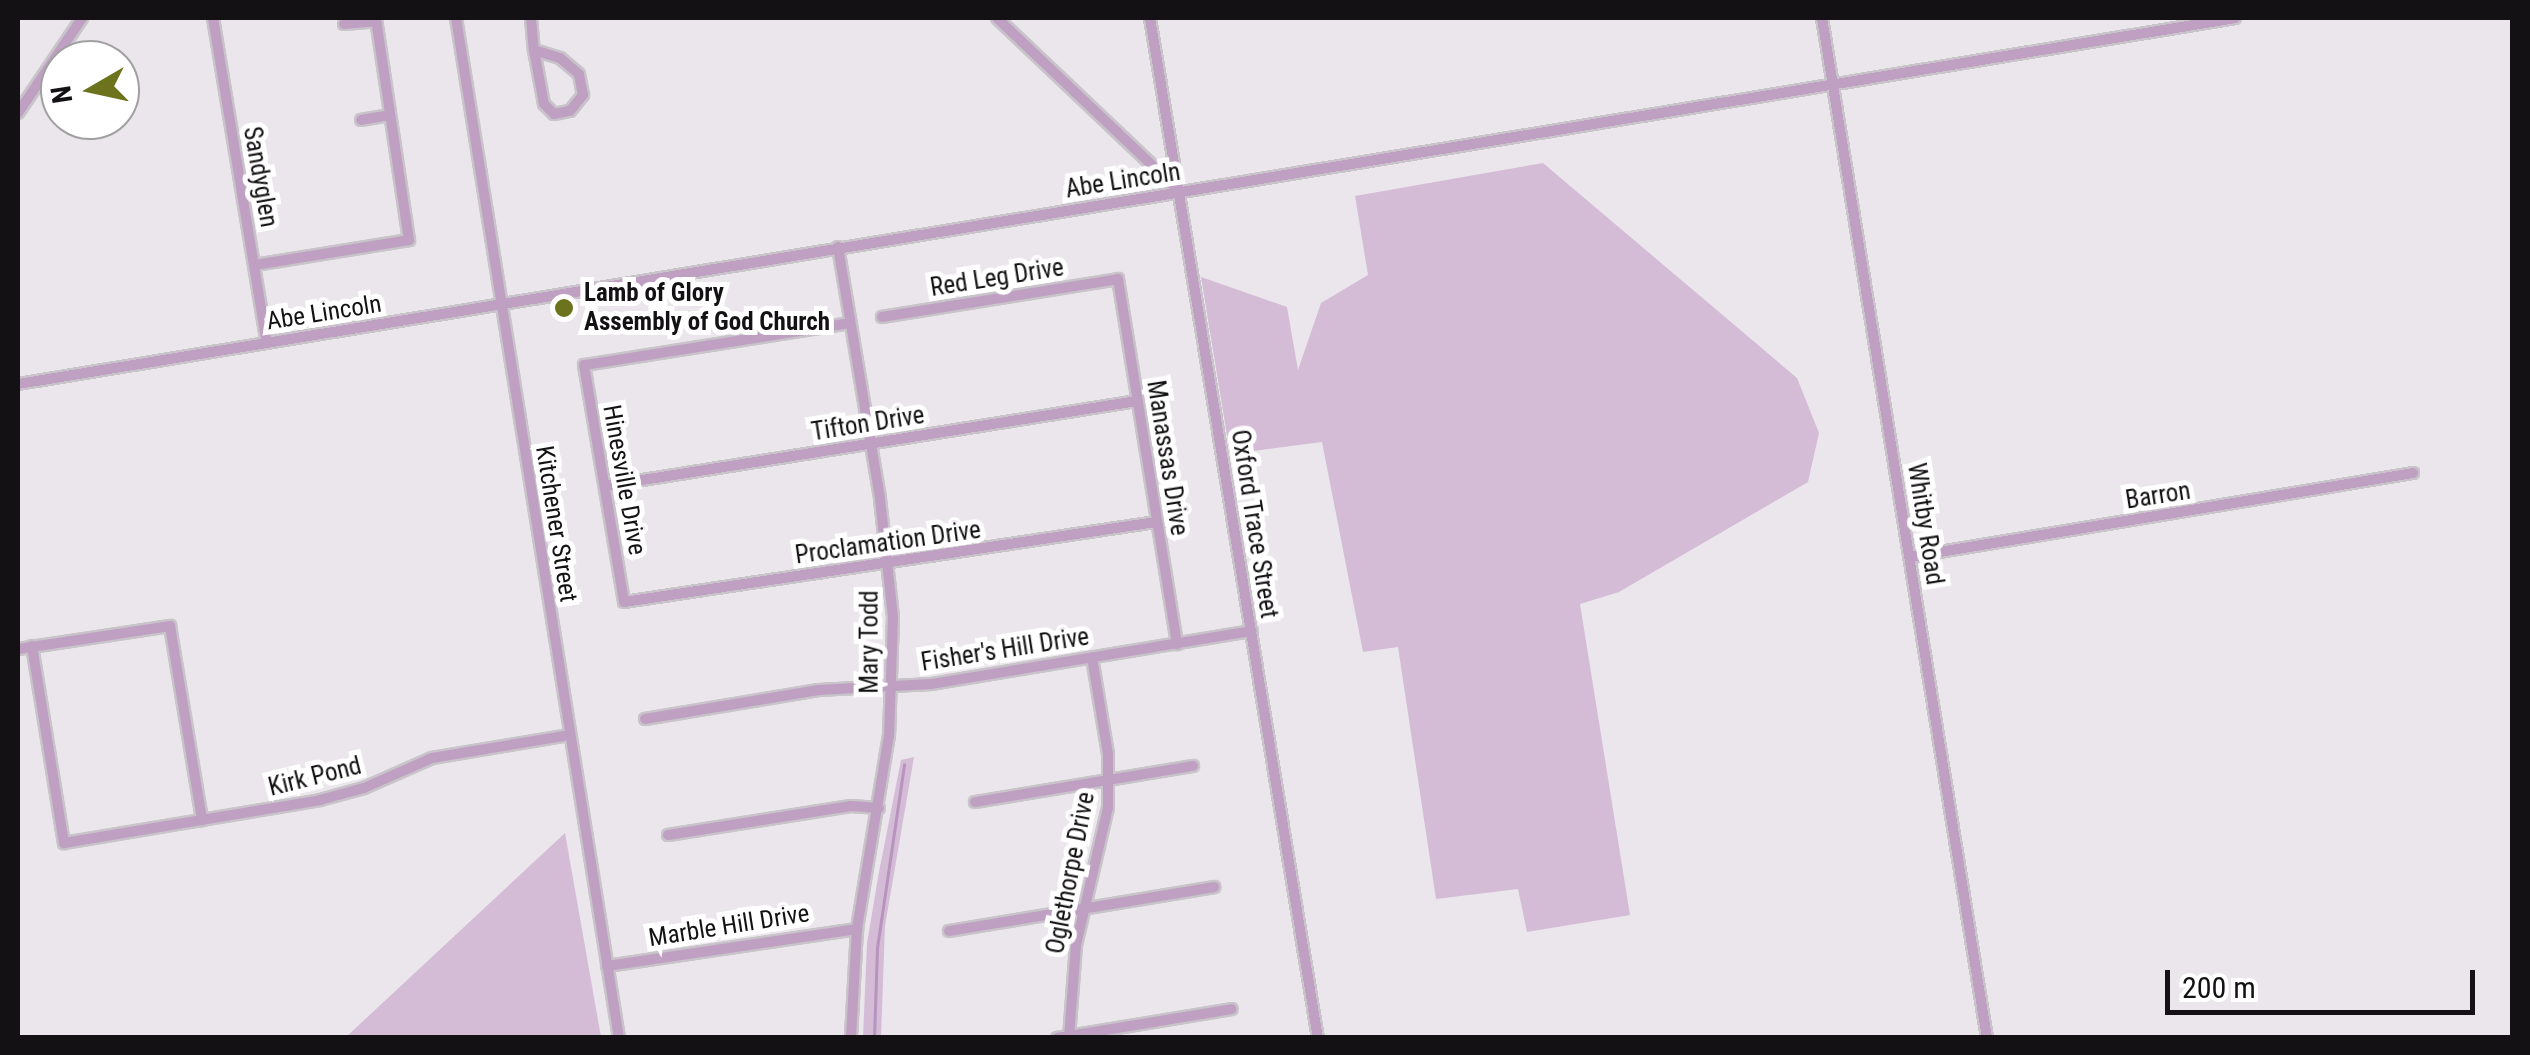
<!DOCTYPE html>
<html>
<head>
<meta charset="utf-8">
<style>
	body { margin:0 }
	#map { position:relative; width:2530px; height:1055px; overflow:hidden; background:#ebe6ec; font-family:"Roboto Condensed",sans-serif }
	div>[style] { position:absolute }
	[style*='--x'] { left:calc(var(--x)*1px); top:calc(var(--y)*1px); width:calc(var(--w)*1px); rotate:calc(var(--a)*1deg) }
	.green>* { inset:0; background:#d4bcd7 }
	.stream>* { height:2.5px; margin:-1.25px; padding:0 1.25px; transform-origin:1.25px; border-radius:1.25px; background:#b893bd }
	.roads { filter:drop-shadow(2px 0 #c8c4c9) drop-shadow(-2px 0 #c8c4c9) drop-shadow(0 2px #c8c4c9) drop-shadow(0 -2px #c8c4c9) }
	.minor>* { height:10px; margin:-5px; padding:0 5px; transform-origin:5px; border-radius:5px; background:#bfa0c3 }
	.dots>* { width:28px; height:28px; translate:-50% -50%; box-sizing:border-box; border:5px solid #fff; border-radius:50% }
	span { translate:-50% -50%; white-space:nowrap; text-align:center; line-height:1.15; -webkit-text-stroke:10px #fff; paint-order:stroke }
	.street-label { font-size:25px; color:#131113 }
	.poi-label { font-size:25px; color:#131113; font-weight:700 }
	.left { translate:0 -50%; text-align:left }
	.frame { position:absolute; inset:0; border:20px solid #131113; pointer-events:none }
	.north { position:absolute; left:40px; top:40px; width:100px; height:100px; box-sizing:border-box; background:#fff; border:2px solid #a1a0a1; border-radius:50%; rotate:261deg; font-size:28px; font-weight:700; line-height:40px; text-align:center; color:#131113 }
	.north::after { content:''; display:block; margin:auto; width:35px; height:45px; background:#6c731c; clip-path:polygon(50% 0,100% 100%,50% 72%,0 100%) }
	.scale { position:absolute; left:2165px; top:970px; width:310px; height:45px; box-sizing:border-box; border:5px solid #131113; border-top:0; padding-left:12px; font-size:30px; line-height:35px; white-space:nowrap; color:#131113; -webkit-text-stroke:8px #fff; paint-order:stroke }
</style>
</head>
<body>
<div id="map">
	<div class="green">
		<i style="clip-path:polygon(1543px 163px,1797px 378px,1819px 433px,1808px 482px,1619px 592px,1580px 604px,1630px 915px,1527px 932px,1518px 889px,1436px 899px,1398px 647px,1363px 652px,1322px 442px,1230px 454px,1201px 277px,1287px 307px,1298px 370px,1321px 303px,1368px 275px,1355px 196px)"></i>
		<i style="clip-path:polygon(914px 757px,885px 926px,881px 1037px,863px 1037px,867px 943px,879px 872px,901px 760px)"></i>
		<i style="clip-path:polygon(565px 833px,601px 1037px,346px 1037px)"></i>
	</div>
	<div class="stream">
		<i style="--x:874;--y:1038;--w:90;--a:-88.1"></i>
		<i style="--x:877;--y:948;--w:185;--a:-81.6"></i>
	</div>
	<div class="roads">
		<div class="minor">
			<i style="--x:213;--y:18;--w:329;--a:80.6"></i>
			<i style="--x:456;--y:18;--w:1033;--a:80.92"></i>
			<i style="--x:531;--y:18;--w:32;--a:85"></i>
			<i style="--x:534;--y:50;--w:55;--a:79.5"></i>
			<i style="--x:544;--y:104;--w:14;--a:45"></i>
			<i style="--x:554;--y:114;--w:16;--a:-11"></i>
			<i style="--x:570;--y:111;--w:21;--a:-51"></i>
			<i style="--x:583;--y:95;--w:21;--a:-101"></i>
			<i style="--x:579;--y:74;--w:25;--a:-140"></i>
			<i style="--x:560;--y:58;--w:27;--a:-163"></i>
			<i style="--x:997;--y:18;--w:248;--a:43.5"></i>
			<i style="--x:1150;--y:18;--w:1034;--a:80.65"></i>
			<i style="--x:1822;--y:18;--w:1033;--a:80.81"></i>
			<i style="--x:344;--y:24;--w:32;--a:-5"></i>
			<i style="--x:18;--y:113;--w:115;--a:-56"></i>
			<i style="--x:361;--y:120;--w:27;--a:-10"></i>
			<i style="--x:838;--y:247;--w:255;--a:80.5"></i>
			<i style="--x:880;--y:499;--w:119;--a:83.7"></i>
			<i style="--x:893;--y:617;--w:118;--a:91.9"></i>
			<i style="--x:889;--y:735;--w:197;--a:99.4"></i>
			<i style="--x:857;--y:929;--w:109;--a:93.2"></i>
			<i style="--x:255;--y:265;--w:156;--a:-9.2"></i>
			<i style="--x:409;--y:240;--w:224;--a:-98.5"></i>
			<i style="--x:882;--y:317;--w:239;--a:-9.1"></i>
			<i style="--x:1118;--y:279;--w:370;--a:80.8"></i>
			<i style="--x:850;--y:323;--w:269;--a:171"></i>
			<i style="--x:584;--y:365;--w:240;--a:80.4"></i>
			<i style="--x:624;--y:602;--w:538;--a:-8.55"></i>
			<i style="--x:18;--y:384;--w:2247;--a:-9.37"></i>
			<i style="--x:605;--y:486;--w:539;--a:-9.08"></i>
			<i style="--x:1910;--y:557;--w:510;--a:-9.48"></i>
			<i style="--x:32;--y:646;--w:200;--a:80.8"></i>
			<i style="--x:64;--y:843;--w:260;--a:-9.5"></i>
			<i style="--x:320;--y:800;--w:46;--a:-15.3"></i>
			<i style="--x:364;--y:788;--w:74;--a:-23.8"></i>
			<i style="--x:432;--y:758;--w:140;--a:-9.5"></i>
			<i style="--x:18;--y:649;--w:154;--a:-8.6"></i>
			<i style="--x:170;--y:626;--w:197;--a:80.6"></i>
			<i style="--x:645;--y:719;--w:176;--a:-9.5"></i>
			<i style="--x:819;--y:690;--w:112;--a:-3.1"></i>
			<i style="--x:931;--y:684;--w:325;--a:-9.4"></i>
			<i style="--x:975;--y:802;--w:221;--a:-9.4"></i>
			<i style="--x:668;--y:835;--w:185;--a:-9"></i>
			<i style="--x:851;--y:806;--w:28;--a:4"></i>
			<i style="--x:949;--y:931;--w:269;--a:-9.4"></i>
			<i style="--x:607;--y:966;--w:253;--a:-8.4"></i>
			<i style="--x:1057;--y:1038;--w:177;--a:-9.4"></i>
			<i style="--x:1069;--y:1038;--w:93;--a:-85.7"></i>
			<i style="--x:1076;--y:945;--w:141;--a:-76.9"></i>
			<i style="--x:1108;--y:808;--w:54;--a:-90"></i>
			<i style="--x:1108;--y:754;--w:98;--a:-99.4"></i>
		</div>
	</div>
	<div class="dots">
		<i style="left:564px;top:308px;background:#6c731c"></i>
	</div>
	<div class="street-label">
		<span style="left:260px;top:177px;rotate:80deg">Sandyglen</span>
		<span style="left:1123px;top:181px;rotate:-9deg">Abe Lincoln</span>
		<span style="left:997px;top:278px;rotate:-9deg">Red Leg Drive</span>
		<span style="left:324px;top:313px;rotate:-9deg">Abe Lincoln</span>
		<span style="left:868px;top:424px;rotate:-9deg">Tifton Drive</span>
		<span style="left:1167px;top:458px;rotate:81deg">Manassas Drive</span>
		<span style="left:624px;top:480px;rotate:80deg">Hinesville Drive</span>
		<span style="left:2158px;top:496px;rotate:-9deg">Barron</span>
		<span style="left:556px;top:524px;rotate:81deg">Kitchener Street</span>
		<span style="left:1254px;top:524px;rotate:81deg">Oxford Trace Street</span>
		<span style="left:1925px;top:524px;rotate:81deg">Whitby Road</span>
		<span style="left:888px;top:543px;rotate:-8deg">Proclamation Drive</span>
		<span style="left:870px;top:642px;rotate:-90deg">Mary Todd</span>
		<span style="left:1005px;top:650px;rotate:-9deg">Fisher's Hill Drive</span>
		<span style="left:315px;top:777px;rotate:-14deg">Kirk Pond</span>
		<span style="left:1071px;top:873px;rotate:-79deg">Oglethorpe Drive</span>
		<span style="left:729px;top:926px;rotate:-9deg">Marble Hill Drive</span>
	</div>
	<div class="poi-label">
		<span class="left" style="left:584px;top:308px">Lamb of Glory<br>Assembly of God Church</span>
	</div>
	<div class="frame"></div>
	<div class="north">N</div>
	<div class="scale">200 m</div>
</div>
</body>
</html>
